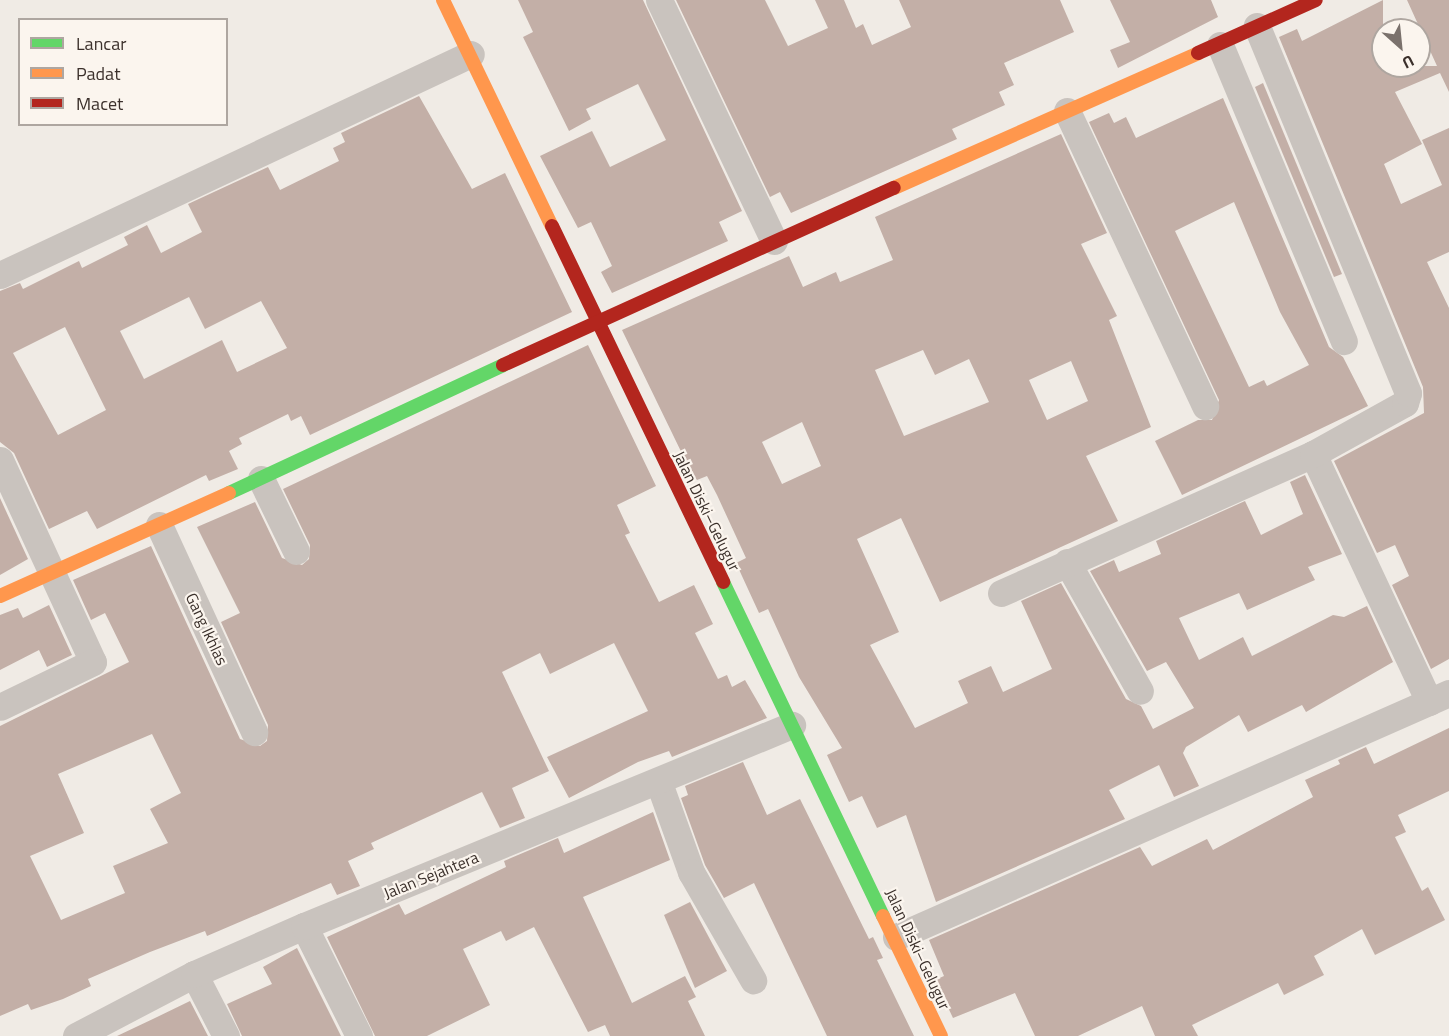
<!DOCTYPE html>
<html>
<head>
<meta charset="utf-8">
<style>
	body { margin:0 }
	#map { position:relative; width:1449px; height:1036px; overflow:hidden; background:#f0ebe5; font-family:"Titillium Web",sans-serif }
	div>[style] { position:absolute }
	[style*='--x'] { left:calc(var(--x)*1px); top:calc(var(--y)*1px); width:calc(var(--w)*1px); rotate:calc(var(--a)*1deg) }
	.building>* { inset:0; background:#c3afa7 }
	.street>* { height:27px; margin:-13.5px; padding:0 13.5px; transform-origin:13.5px; border-radius:13.5px; background:#c9c3be }
	.fast>* { height:14px; margin:-7px; padding:0 7px; transform-origin:7px; border-radius:7px; background:#63d668 }
	.slow>* { height:14px; margin:-7px; padding:0 7px; transform-origin:7px; border-radius:7px; background:#ff974d }
	.jam>* { height:14px; margin:-7px; padding:0 7px; transform-origin:7px; border-radius:7px; background:#b3261e }
	span { translate:-50% -50%; white-space:nowrap; text-align:center; line-height:1.15; -webkit-text-stroke:4.5px #fbf5ee; paint-order:stroke }
	.street-label { font-size:16px; color:#3b302b }
	.legend { position:absolute; left:18px; top:18px; width:210px; height:108px; box-sizing:border-box; background:#fbf5ee; border:2px solid #aea6a0; margin:0; padding:8px 10px; list-style:none; font-size:18px; color:#3b302b }
	.legend li { display:flex; align-items:center; gap:12px; height:30px }
	.legend b { width:30px; border:2px solid #aea6a0 }
	.north { position:absolute; left:1371px; top:18px; width:60px; height:60px; box-sizing:border-box; background:#fbf5ee; border:2px solid #aea6a0; border-radius:50%; rotate:153deg; font-size:16px; font-weight:700; line-height:24px; text-align:center; color:#3b302b }
	.north::after { content:''; display:block; margin:auto; width:21px; height:27px; background:#7a716c; clip-path:polygon(50% 0,100% 100%,50% 72%,0 100%) }
</style>
</head>
<body>
<div id="map">
	<div class="building">
		<i style="clip-path:polygon(518px 0,643px 0,742px 211px,719px 222px,728px 241px,612px 293px,601px 272px,612px 266px,591px 222px,578px 228px,540px 156px,592px 131px,610px 167px,666px 140px,638px 84px,586px 109px,591px 119px,569px 131px,523px 37px,533px 32px)"></i>
		<i style="clip-path:polygon(676px 0,765px 0,788px 46px,828px 28px,815px 0,844px 0,856px 28px,863px 24px,872px 45px,911px 27px,899px 0,1060px 0,1074px 32px,1004px 63px,1014px 85px,999px 92px,1005px 105px,952px 129px,957px 139px,791px 213px,780px 192px,770px 197px)"></i>
		<i style="clip-path:polygon(1110px 0,1211px 0,1218px 17px,1118px 68px,1110px 50px,1130px 42px)"></i>
		<i style="clip-path:polygon(1383px 0,1383px 66px,1437px 66px,1407px 0,1449px 0,1449px 92px,1440px 73px,1395px 92px,1422px 144px,1384px 164px,1401px 204px,1442px 185px,1422px 140px,1449px 128px,1449px 252px,1427px 262px,1449px 308px,1449px 659px,1431px 669px,1392px 585px,1409px 576px,1395px 545px,1377px 553px,1334px 461px,1424px 413px,1423px 387px,1279px 37px,1297px 29px,1302px 41px)"></i>
		<i style="clip-path:polygon(1263px 83px,1342px 274px,1334px 277px,1255px 87px)"></i>
		<i style="clip-path:polygon(evenodd,419px 96px,472px 189px,505px 173px,572px 312px,310px 435px,301px 416px,291px 421px,288px 414px,239px 438px,242px 444px,229px 451px,238px 469px,209px 481px,206px 475px,97px 529px,87px 511px,49px 529px,14px 453px,0 442px,0 291px,20px 283px,23px 289px,79px 261px,82px 268px,128px 245px,124px 237px,147px 225px,161px 253px,202px 232px,188px 204px,268px 167px,280px 190px,339px 161px,333px 148px,345px 142px,341px 133px,419px 96px,189px 297px,205px 329px,261px 301px,287px 348px,237px 372px,222px 340px,144px 379px,120px 331px,189px 297px,419px 96px,65px 327px,106px 410px,58px 435px,13px 353px,65px 327px)"></i>
		<i style="clip-path:polygon(evenodd,1223px 98px,1329px 347px,1343px 357px,1368px 406px,1182px 495px,1155px 441px,1198px 420px,1212px 420px,1219px 400px,1089px 122px,1109px 113px,1114px 123px,1126px 117px,1136px 138px,1223px 98px,1234px 202px,1280px 312px,1309px 365px,1267px 386px,1264px 380px,1249px 387px,1175px 231px,1234px 202px)"></i>
		<i style="clip-path:polygon(evenodd,1061px 134px,1107px 233px,1081px 244px,1117px 316px,1109px 320px,1151px 427px,1086px 456px,1118px 521px,940px 602px,901px 518px,857px 539px,899px 632px,870px 645px,915px 728px,968px 703px,958px 681px,991px 666px,1003px 692px,1052px 669px,1021px 601px,1061px 583px,1126px 699px,1141px 706px,1153px 729px,1194px 708px,1166px 662px,1147px 671px,1090px 571px,1114px 560px,1119px 572px,1161px 554px,1156px 541px,1245px 501px,1261px 535px,1303px 514px,1290px 482px,1305px 475px,1342px 554px,1308px 567px,1315px 580px,1247px 610px,1239px 593px,1179px 618px,1199px 660px,1243px 637px,1252px 656px,1333px 615px,1344px 617px,1367px 606px,1393px 662px,1306px 712px,1302px 705px,1248px 732px,1239px 715px,1186px 747px,1183px 753px,1199px 786px,1174px 797px,1159px 765px,1109px 790px,1125px 819px,936px 902px,906px 815px,877px 828px,862px 796px,849px 802px,827px 755px,842px 748px,799px 677px,768px 609px,759px 613px,736px 563px,746px 558px,717px 495px,707px 476px,697px 480px,690px 470px,622px 330px,789px 256px,803px 287px,836px 272px,840px 282px,893px 260px,875px 217px,1061px 134px,923px 350px,935px 375px,969px 359px,989px 402px,904px 436px,875px 370px,923px 350px,1061px 134px,1071px 361px,1088px 401px,1047px 420px,1029px 380px,1071px 361px,1061px 134px,802px 422px,821px 466px,782px 484px,762px 442px,802px 422px)"></i>
		<i style="clip-path:polygon(evenodd,588px 345px,656px 486px,617px 505px,630px 533px,625px 535px,659px 602px,694px 585px,713px 624px,695px 633px,718px 679px,727px 675px,732px 687px,745px 680px,767px 718px,672px 757px,669px 751px,638px 762px,569px 798px,547px 757px,648px 711px,614px 643px,550px 674px,540px 653px,502px 672px,549px 771px,512px 788px,525px 818px,500px 828px,482px 792px,371px 843px,374px 849px,348px 861px,360px 886px,337px 895px,331px 883px,207px 936px,205px 931px,150px 952px,88px 979px,91px 986px,63px 999px,31px 1010px,28px 1004px,0 1016px,0 726px,129px 662px,105px 613px,91px 620px,73px 580px,151px 546px,240px 739px,260px 746px,267px 741px,268px 725px,221px 622px,240px 613px,197px 527px,255px 502px,282px 558px,302px 565px,309px 559px,310px 545px,283px 489px,588px 345px,152px 734px,181px 793px,150px 809px,168px 843px,113px 866px,125px 893px,61px 920px,30px 856px,84px 833px,58px 774px,152px 734px)"></i>
		<i style="clip-path:polygon(0 498px,28px 559px,0 575px)"></i>
		<i style="clip-path:polygon(49px 605px,72px 655px,47px 667px,39px 650px,0 670px,0 615px,18px 608px,23px 618px)"></i>
		<i style="clip-path:polygon(1449px 728px,1449px 791px,1398px 815px,1406px 832px,1395px 837px,1422px 891px,1428px 887px,1445px 920px,1375px 955px,1362px 929px,1314px 956px,1324px 975px,1284px 995px,1278px 983px,1192px 1025px,1198px 1036px,1155px 1036px,1142px 1006px,1078px 1036px,1035px 1036px,1015px 993px,953px 1018px,935px 980px,944px 976px,929px 940px,1140px 847px,1152px 866px,1207px 839px,1213px 850px,1313px 797px,1305px 780px,1340px 764px,1338px 760px,1366px 747px,1374px 764px)"></i>
		<i style="clip-path:polygon(743px 762px,767px 815px,800px 799px,869px 939px,873px 937px,883px 958px,877px 960px,914px 1036px,827px 1036px,754px 883px,724px 898px,705px 865px,681px 798px,688px 795px,685px 786px)"></i>
		<i style="clip-path:polygon(653px 812px,670px 860px,583px 897px,632px 1003px,685px 976px,696px 997px,688px 1001px,705px 1036px,610px 1036px,605px 1025px,588px 1032px,534px 927px,506px 941px,501px 931px,463px 949px,490px 1005px,427px 1036px,375px 1036px,327px 937px,399px 904px,405px 915px,506px 867px,504px 861px,558px 838px,564px 853px)"></i>
		<i style="clip-path:polygon(690px 902px,727px 971px,695px 988px,664px 915px)"></i>
		<i style="clip-path:polygon(297px 948px,341px 1036px,242px 1036px,227px 1004px,272px 984px,263px 967px)"></i>
		<i style="clip-path:polygon(190px 1001px,208px 1036px,117px 1036px,155px 1018px)"></i>
	</div>
	<div class="street">
		<i style="--x:659;--y:0;--w:267;--a:64.5"></i>
		<i style="--x:1220;--y:45;--w:321;--a:67.3"></i>
		<i style="--x:1067;--y:111;--w:326;--a:64.9"></i>
		<i style="--x:0;--y:275;--w:520;--a:-25.14"></i>
		<i style="--x:1313;--y:454;--w:274;--a:64.9"></i>
		<i style="--x:0;--y:460;--w:222;--a:65.3"></i>
		<i style="--x:93;--y:662;--w:103;--a:154.2"></i>
		<i style="--x:261;--y:479;--w:80;--a:64.1"></i>
		<i style="--x:159;--y:525;--w:228;--a:65.3"></i>
		<i style="--x:1067;--y:562;--w:148;--a:60.5"></i>
		<i style="--x:1001;--y:593;--w:342;--a:-24"></i>
		<i style="--x:1313;--y:454;--w:105;--a:-29"></i>
		<i style="--x:1405;--y:403;--w:10;--a:-73"></i>
		<i style="--x:1408;--y:393;--w:397;--a:-112.4"></i>
		<i style="--x:659;--y:783;--w:95;--a:70.2"></i>
		<i style="--x:691;--y:872;--w:125;--a:60.1"></i>
		<i style="--x:304;--y:926;--w:123;--a:63.4"></i>
		<i style="--x:896;--y:937;--w:604;--a:-23.81"></i>
		<i style="--x:194;--y:974;--w:70;--a:62.7"></i>
		<i style="--x:76;--y:1036;--w:133;--a:-27.7"></i>
		<i style="--x:194;--y:974;--w:120;--a:-23.6"></i>
		<i style="--x:304;--y:926;--w:528;--a:-22.39"></i>
	</div>
	<div class="fast">
		<i style="--x:229;--y:493;--w:302;--a:-25"></i>
		<i style="--x:723;--y:582;--w:370;--a:64.4"></i>
	</div>
	<div class="slow">
		<i style="--x:443;--y:0;--w:251;--a:64.3"></i>
		<i style="--x:894;--y:188;--w:333;--a:-23.9"></i>
		<i style="--x:0;--y:596;--w:251;--a:-24.2"></i>
		<i style="--x:883;--y:916;--w:133;--a:64.2"></i>
	</div>
	<div class="jam">
		<i style="--x:1198;--y:53;--w:129;--a:-24.2"></i>
		<i style="--x:552;--y:226;--w:395;--a:64.3"></i>
		<i style="--x:503;--y:365;--w:429;--a:-24.4"></i>
	</div>
	<div class="street-label">
		<span style="left:707px;top:511px;rotate:64deg">Jalan Diski–Gelugur</span>
		<span style="left:207px;top:629px;rotate:65deg">Gang Ikhlas</span>
		<span style="left:431px;top:875px;rotate:-22deg">Jalan Sejahtera</span>
		<span style="left:918px;top:949px;rotate:65deg">Jalan Diski–Gelugur</span>
	</div>
	<ul class="legend">
	<li><b style="height:8px;background:#63d668"></b>Lancar</li>
	<li><b style="height:8px;background:#ff974d"></b>Padat</li>
	<li><b style="height:8px;background:#b3261e"></b>Macet</li>
	</ul>
	<div class="north">U</div>
</div>
</body>
</html>
